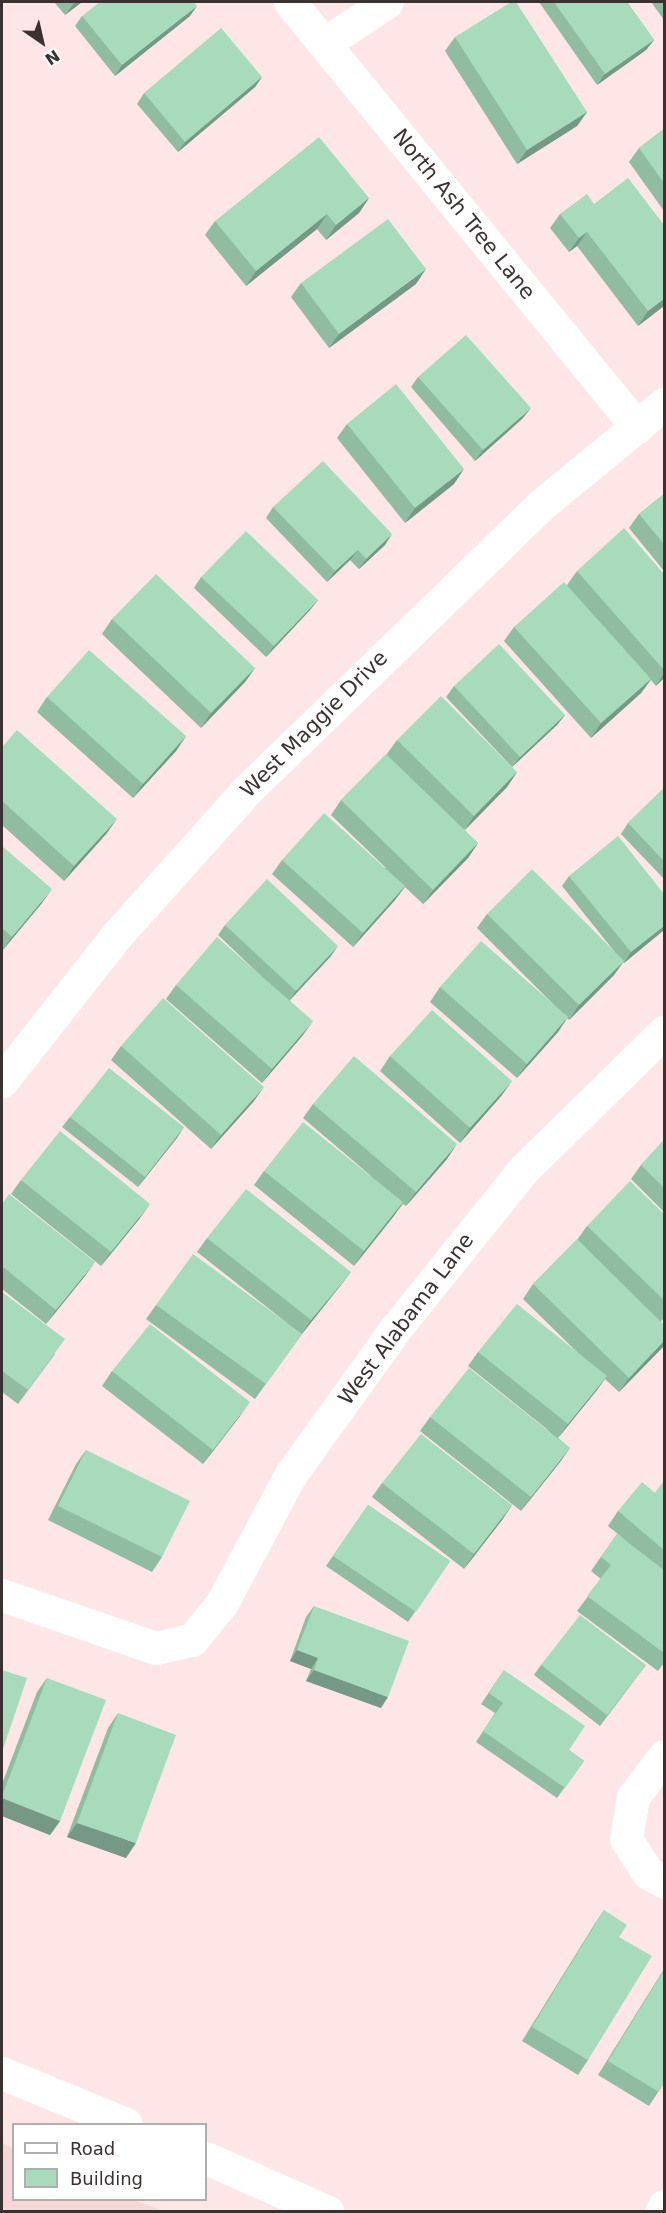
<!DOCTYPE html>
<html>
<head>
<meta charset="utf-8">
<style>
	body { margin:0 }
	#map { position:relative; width:666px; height:2213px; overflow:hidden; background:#fee5e6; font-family:"DejaVu Sans",sans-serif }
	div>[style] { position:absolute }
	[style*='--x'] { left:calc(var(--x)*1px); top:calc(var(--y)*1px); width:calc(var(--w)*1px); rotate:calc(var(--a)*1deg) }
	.built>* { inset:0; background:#f7d6d7 }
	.minor>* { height:33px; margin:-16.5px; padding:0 16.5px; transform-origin:16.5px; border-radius:16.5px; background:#fff }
	.tertiary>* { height:33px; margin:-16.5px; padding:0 16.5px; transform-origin:16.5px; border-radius:16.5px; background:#fff }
	.wall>* { inset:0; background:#90bca2 }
	.shaded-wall>* { inset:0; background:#759984 }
	.building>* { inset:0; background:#a7dbbc }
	span { translate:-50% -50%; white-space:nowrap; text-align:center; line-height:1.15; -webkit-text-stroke:4.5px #fff; paint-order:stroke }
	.street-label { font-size:21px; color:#3a3131 }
	.frame { position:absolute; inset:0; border:3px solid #3a3131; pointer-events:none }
	.legend { position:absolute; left:12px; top:2123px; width:195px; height:78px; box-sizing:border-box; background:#fff; border:2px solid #b0adad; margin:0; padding:8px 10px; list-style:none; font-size:18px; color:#3a3131 }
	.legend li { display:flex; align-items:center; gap:12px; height:30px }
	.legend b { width:30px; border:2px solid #b0adad }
	.north { position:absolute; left:12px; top:12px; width:60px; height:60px; -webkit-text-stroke:4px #fff; paint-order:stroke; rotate:146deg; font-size:16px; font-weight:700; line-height:24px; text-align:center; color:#3a3131 }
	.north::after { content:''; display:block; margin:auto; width:21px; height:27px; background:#3a3131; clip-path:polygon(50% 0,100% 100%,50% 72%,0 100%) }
</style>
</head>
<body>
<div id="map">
	<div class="built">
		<i style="clip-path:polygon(2px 2143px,13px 2148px,14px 2200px,134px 2200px,162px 2211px,2px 2211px)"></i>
	</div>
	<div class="minor">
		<i style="--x:290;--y:2;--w:549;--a:50.77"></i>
		<i style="--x:325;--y:43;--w:74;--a:-33.5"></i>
		<i style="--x:2;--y:1081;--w:184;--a:-51.8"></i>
		<i style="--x:116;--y:936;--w:195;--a:-48.1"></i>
		<i style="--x:246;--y:791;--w:411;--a:-44.1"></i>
		<i style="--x:541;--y:505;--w:159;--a:-39.4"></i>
		<i style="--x:2;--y:1595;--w:163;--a:19"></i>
		<i style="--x:156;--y:1648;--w:37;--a:-13"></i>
		<i style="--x:192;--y:1640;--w:48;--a:-51"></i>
		<i style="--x:222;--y:1603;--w:146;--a:-61.9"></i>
		<i style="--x:291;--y:1474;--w:180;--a:-54.3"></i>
		<i style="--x:396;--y:1328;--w:204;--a:-51.2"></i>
		<i style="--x:524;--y:1169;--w:196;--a:-44.4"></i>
		<i style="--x:664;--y:1756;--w:51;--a:127.1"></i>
		<i style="--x:633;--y:1797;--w:43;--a:99.5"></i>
		<i style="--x:626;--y:1839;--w:40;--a:57.1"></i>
		<i style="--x:648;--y:1873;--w:18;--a:29"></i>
		<i style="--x:661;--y:2212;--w:7;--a:-63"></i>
	</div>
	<div class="tertiary">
		<i style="--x:2;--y:2073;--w:134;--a:22.4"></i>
		<i style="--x:206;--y:2158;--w:133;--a:23.9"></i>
	</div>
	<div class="wall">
		<i style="clip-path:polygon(54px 2px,82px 2px,65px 15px)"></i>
		<i style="clip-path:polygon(539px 2px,627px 2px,654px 40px,646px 50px,597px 85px)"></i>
		<i style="clip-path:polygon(651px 2px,664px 2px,664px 20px)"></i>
		<i style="clip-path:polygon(82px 16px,190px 16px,115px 76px,75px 26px)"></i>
		<i style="clip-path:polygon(455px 37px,587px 112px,577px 126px,517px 164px,445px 51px)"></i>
		<i style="clip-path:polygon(262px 77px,255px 87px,178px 152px,137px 104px,144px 93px)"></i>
		<i style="clip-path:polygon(664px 129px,664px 211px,629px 162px,639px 148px)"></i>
		<i style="clip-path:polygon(369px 198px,359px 213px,326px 240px,317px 229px,246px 286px,205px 235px,215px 221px)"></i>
		<i style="clip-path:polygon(594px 204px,664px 225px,664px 306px,638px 326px,577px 246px,569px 252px,550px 228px,560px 214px)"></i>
		<i style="clip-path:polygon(301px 283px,416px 284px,329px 348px,291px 297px)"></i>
		<i style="clip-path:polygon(418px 377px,523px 418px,475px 461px,411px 387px)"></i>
		<i style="clip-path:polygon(347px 424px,454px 484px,405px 523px,337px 438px)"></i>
		<i style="clip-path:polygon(664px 494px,664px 571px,629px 528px,639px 514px)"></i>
		<i style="clip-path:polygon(273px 507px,385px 545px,359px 569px,350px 560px,327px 582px,266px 518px)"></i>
		<i style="clip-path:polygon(577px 571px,664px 574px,664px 678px,656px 686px,651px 680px,641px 693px,591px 738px,504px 641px,514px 627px,567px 585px)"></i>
		<i style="clip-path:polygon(201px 577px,318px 600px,310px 610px,266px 657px,194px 588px)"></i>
		<i style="clip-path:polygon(112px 619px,255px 668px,245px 682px,201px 728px,102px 634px)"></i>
		<i style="clip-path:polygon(454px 686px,565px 715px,557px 725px,512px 767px,446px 697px)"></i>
		<i style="clip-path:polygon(47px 697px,186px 736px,176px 751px,133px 798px,37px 712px)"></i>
		<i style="clip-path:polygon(397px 740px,517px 772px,507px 787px,464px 830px,478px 843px,468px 858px,423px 904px,405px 887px,395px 900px,353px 947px,272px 874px,282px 860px,386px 868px,331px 815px,341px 800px,387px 754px)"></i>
		<i style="clip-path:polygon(2px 747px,107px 833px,64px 881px,2px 825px)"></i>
		<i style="clip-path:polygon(664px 788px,664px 879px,621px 834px,628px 823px)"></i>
		<i style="clip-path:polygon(2px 846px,42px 903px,2px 951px)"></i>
		<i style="clip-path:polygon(569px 876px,664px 894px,664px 930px,624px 963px,623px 962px,614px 975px,569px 1020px,567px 1018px,558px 1032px,517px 1078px,430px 1002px,440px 987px,553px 1004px,477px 928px,487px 914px,614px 951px,562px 886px)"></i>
		<i style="clip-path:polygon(225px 925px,331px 956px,290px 1000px,303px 1035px,262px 1083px,166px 999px,176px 985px,262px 977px,218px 935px)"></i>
		<i style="clip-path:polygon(121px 1046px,254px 1101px,211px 1149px,111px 1060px)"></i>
		<i style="clip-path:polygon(390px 1056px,502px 1095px,460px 1143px,380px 1071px)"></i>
		<i style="clip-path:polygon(313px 1104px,447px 1159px,406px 1206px,403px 1204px,393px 1217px,354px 1266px,254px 1185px,264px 1171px,371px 1176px,303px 1118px)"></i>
		<i style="clip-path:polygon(70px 1117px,184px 1127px,138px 1187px,62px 1127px)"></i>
		<i style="clip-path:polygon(664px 1140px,664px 1212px,631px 1179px,641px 1165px)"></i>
		<i style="clip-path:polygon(21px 1180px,140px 1218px,101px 1266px,11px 1194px)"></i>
		<i style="clip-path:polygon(2px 1204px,85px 1276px,46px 1324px,2px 1289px)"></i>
		<i style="clip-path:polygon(664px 1214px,664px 1318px,661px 1321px,663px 1347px,619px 1392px,605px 1379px,597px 1390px,558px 1438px,570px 1448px,560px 1462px,521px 1511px,420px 1431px,430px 1417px,548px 1430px,468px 1366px,478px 1352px,580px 1355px,523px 1299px,533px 1284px,577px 1240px,587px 1226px)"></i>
		<i style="clip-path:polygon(207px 1238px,351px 1272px,340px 1286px,302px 1334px,255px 1399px,146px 1319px,156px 1305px,287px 1323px,197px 1252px)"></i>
		<i style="clip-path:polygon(2px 1292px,55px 1354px,18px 1404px,2px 1392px)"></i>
		<i style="clip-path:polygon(112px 1371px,240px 1416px,203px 1464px,102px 1386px)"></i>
		<i style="clip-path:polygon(86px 1450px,162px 1557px,152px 1572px,48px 1520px,76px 1464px)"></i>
		<i style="clip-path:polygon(664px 1481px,664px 1663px,658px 1671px,577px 1611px,601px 1579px,591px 1571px,617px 1534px,630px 1544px,608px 1526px,618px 1511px,655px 1493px)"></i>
		<i style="clip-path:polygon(382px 1483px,512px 1505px,502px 1520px,464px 1569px,372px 1497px)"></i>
		<i style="clip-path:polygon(368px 1505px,450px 1561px,408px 1622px,326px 1566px)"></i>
		<i style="clip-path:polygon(314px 1606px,381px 1708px,306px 1681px,311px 1669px,290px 1661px,306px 1617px)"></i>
		<i style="clip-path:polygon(541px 1665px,646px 1665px,600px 1726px,534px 1675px)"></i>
		<i style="clip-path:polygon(504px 1670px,569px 1750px,584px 1761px,557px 1798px,476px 1742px,495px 1713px,481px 1704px)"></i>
		<i style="clip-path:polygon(47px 1678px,60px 1821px,50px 1835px,2px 1816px,2px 1784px,37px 1692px)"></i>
		<i style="clip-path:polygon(118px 1713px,126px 1858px,67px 1837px,108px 1728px)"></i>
		<i style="clip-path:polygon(604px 1910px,619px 1937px,588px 2060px,578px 2075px,522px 2041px,594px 1925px)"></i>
		<i style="clip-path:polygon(664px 1969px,664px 2083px,649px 2106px,598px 2075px)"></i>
	</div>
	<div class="shaded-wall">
		<i style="clip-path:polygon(75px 2px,82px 2px,65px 15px)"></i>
		<i style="clip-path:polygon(197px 6px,190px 16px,115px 76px,122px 65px)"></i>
		<i style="clip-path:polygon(654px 40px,646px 50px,597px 85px,605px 74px)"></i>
		<i style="clip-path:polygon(262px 77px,255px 87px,178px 152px,185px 142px)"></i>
		<i style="clip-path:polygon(587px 112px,577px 126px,517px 164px,527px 150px)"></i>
		<i style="clip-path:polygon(369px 198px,359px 213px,326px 240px,336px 225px)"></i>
		<i style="clip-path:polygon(327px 214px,317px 229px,246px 286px,256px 271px)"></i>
		<i style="clip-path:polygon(587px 232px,577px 246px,569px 252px,579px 238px)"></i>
		<i style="clip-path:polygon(426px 269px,416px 284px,329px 348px,339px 334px)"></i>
		<i style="clip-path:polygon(664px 299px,664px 306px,638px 326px,648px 311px)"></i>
		<i style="clip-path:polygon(531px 408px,523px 418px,475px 461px,483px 450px)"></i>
		<i style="clip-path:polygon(464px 469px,454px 484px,405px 523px,415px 508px)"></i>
		<i style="clip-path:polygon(392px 534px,385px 545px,359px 569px,366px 559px)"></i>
		<i style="clip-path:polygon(358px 550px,350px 560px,327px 582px,335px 571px)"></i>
		<i style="clip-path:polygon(318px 600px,310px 610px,266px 657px,274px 646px)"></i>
		<i style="clip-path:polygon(255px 668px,245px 682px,201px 728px,211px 713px)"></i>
		<i style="clip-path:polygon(664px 673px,664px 678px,656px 686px)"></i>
		<i style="clip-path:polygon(651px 679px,641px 693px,591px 738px,601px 723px)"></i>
		<i style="clip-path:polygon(565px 715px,557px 725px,512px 767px,520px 757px)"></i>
		<i style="clip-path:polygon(186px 736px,176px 751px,133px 798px,143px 784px)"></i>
		<i style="clip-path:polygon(517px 772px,507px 787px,464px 831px,474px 816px)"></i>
		<i style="clip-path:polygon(117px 819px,107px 833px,64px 881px,74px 866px)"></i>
		<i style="clip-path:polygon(478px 843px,468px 858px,423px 904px,433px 890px)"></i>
		<i style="clip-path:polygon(405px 886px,395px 900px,353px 947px,363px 933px)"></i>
		<i style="clip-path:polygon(52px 889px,42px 903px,2px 951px,12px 937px)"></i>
		<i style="clip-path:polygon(664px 926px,664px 930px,624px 963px,631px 952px)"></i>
		<i style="clip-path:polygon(338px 946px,331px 956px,289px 1001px,296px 991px)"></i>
		<i style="clip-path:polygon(624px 961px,614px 975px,569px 1020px,579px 1005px)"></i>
		<i style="clip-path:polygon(568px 1017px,558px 1032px,517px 1078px,527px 1064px)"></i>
		<i style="clip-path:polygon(313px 1021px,303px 1035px,262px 1083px,272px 1069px)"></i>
		<i style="clip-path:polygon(512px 1081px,502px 1095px,460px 1143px,470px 1128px)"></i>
		<i style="clip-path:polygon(264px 1087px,254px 1101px,211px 1149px,221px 1135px)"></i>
		<i style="clip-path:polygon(184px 1127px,177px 1138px,138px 1187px,145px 1177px)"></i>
		<i style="clip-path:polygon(457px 1144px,447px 1159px,406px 1206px,416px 1192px)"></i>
		<i style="clip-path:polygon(403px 1202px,393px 1217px,354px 1266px,364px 1251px)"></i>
		<i style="clip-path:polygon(150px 1204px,140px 1218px,101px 1266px,111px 1252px)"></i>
		<i style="clip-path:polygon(95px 1262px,85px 1276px,46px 1324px,56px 1310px)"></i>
		<i style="clip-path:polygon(351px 1272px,340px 1286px,301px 1335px,311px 1320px)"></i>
		<i style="clip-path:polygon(664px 1341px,664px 1345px,663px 1347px,619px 1392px,629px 1378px)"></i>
		<i style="clip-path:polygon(607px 1376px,597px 1390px,558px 1438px,568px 1424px)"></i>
		<i style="clip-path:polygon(250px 1402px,240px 1416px,203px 1464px,213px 1450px)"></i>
		<i style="clip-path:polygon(570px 1448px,560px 1462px,521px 1511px,531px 1497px)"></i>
		<i style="clip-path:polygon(512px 1505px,502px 1520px,464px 1569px,474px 1554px)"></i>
		<i style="clip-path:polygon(297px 1650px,318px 1658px,311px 1669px,290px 1661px)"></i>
		<i style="clip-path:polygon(314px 1670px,388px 1697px,381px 1708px,306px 1681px)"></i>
		<i style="clip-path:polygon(2px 1798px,60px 1821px,50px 1835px,2px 1816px)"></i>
		<i style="clip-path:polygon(77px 1823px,136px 1843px,126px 1858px,67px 1837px)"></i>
	</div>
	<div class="building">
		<i style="clip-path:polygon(100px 2px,194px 2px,197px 6px,122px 65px,82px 16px)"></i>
		<i style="clip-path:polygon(511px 2px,516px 2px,587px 112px,527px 150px,455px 37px)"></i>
		<i style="clip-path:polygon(554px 2px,627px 2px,654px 40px,605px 74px)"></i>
		<i style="clip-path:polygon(221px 28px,262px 77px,185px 142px,144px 93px)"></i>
		<i style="clip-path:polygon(664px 129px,664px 183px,639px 148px)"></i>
		<i style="clip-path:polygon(319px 137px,369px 198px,336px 225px,327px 214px,256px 271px,215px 221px)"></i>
		<i style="clip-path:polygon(628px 178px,664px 225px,664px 299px,648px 311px,587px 232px,579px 238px,560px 214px,587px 194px,594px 204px)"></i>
		<i style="clip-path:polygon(388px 219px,426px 269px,339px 334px,301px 283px)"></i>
		<i style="clip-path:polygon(466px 335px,531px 408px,483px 450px,418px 377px)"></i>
		<i style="clip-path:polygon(396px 384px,464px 469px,415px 508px,347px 424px)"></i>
		<i style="clip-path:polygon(323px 461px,392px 534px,366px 559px,358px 550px,335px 571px,273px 507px)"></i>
		<i style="clip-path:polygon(664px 494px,664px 544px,639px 514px)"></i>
		<i style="clip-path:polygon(624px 528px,664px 574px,664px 670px,577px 571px)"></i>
		<i style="clip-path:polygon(246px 531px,318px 600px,274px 646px,201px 577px)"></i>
		<i style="clip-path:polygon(156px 574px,255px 668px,211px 713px,112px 619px)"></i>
		<i style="clip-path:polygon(564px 582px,651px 679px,601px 723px,514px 627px)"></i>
		<i style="clip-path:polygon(499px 644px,565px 715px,520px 757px,454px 686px)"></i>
		<i style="clip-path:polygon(89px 650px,186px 736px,143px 784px,47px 697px)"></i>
		<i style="clip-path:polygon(441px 696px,517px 772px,474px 816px,397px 740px)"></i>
		<i style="clip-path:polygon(17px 730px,117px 819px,74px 866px,2px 801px,2px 747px)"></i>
		<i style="clip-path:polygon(386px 754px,478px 843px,433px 890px,341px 800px)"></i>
		<i style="clip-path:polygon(664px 788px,664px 861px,628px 823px)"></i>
		<i style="clip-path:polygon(324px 813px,405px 886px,363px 933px,282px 860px)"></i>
		<i style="clip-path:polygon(618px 836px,664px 894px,664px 926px,631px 952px,569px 876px)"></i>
		<i style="clip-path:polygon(2px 846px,52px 889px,12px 937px,2px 928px)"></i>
		<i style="clip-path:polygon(532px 869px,624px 961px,579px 1005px,487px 914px)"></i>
		<i style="clip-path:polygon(267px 879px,338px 946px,296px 991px,225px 925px)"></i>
		<i style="clip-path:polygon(217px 937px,313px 1021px,272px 1069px,176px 985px)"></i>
		<i style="clip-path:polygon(481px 941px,568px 1017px,527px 1064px,440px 987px)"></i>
		<i style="clip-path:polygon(163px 998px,264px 1087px,221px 1135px,121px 1046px)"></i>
		<i style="clip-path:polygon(432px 1010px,512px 1081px,470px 1128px,390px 1056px)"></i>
		<i style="clip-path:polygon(354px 1056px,457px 1144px,416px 1192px,313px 1104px)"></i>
		<i style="clip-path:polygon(109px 1068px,184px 1127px,145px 1177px,70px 1117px)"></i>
		<i style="clip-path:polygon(303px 1122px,403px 1202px,364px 1251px,264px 1171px)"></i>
		<i style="clip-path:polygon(60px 1131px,150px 1204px,111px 1252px,21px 1180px)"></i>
		<i style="clip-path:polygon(664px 1140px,664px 1188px,641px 1165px)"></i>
		<i style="clip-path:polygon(630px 1181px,664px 1214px,664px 1300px,587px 1226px)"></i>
		<i style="clip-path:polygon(246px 1189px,351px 1272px,311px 1320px,207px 1238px)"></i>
		<i style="clip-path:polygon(9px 1194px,95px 1262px,56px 1310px,2px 1266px,2px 1204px)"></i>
		<i style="clip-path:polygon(577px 1239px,664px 1325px,664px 1341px,629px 1378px,533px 1284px)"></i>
		<i style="clip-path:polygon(193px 1254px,302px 1334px,266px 1384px,156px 1305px)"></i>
		<i style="clip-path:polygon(2px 1292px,65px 1339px,28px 1390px,2px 1371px)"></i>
		<i style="clip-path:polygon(517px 1304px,607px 1376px,568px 1424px,478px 1352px)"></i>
		<i style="clip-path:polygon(150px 1324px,250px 1402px,213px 1450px,112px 1371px)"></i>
		<i style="clip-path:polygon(469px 1368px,570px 1448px,531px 1497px,430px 1417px)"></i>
		<i style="clip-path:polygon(421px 1434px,512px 1505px,474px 1554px,382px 1483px)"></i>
		<i style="clip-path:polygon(86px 1450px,190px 1501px,162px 1557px,58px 1506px)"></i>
		<i style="clip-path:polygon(664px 1481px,664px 1550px,618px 1511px,642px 1482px,655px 1493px)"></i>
		<i style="clip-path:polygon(368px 1505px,450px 1561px,416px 1612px,333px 1556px)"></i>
		<i style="clip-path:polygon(617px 1534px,664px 1570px,664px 1653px,587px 1596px,611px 1565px,601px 1557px)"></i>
		<i style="clip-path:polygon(314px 1606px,409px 1641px,388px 1697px,314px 1670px,318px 1658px,297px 1650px)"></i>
		<i style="clip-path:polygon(580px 1615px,646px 1665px,607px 1715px,541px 1665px)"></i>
		<i style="clip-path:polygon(2px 1670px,27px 1678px,2px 1752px)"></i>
		<i style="clip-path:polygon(504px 1670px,585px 1726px,569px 1750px,584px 1761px,565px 1788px,483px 1731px,503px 1703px,489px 1693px)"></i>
		<i style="clip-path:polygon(47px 1678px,106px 1700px,60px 1821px,2px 1798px,2px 1796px)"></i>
		<i style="clip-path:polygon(118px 1713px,176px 1735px,136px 1843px,77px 1823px)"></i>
		<i style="clip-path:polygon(604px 1910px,627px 1925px,619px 1937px,652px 1956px,588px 2060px,532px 2027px)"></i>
		<i style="clip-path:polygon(664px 1970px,664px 2083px,659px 2092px,608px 2061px)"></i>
	</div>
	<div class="street-label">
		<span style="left:464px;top:214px;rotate:51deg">North Ash Tree Lane</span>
		<span style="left:314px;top:724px;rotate:-45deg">West Maggie Drive</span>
		<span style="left:406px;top:1319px;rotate:-53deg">West Alabama Lane</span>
	</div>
	<div class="frame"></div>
	<ul class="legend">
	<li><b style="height:8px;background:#fff"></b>Road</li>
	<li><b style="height:16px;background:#a7dbbc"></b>Building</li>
	</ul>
	<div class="north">N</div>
</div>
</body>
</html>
